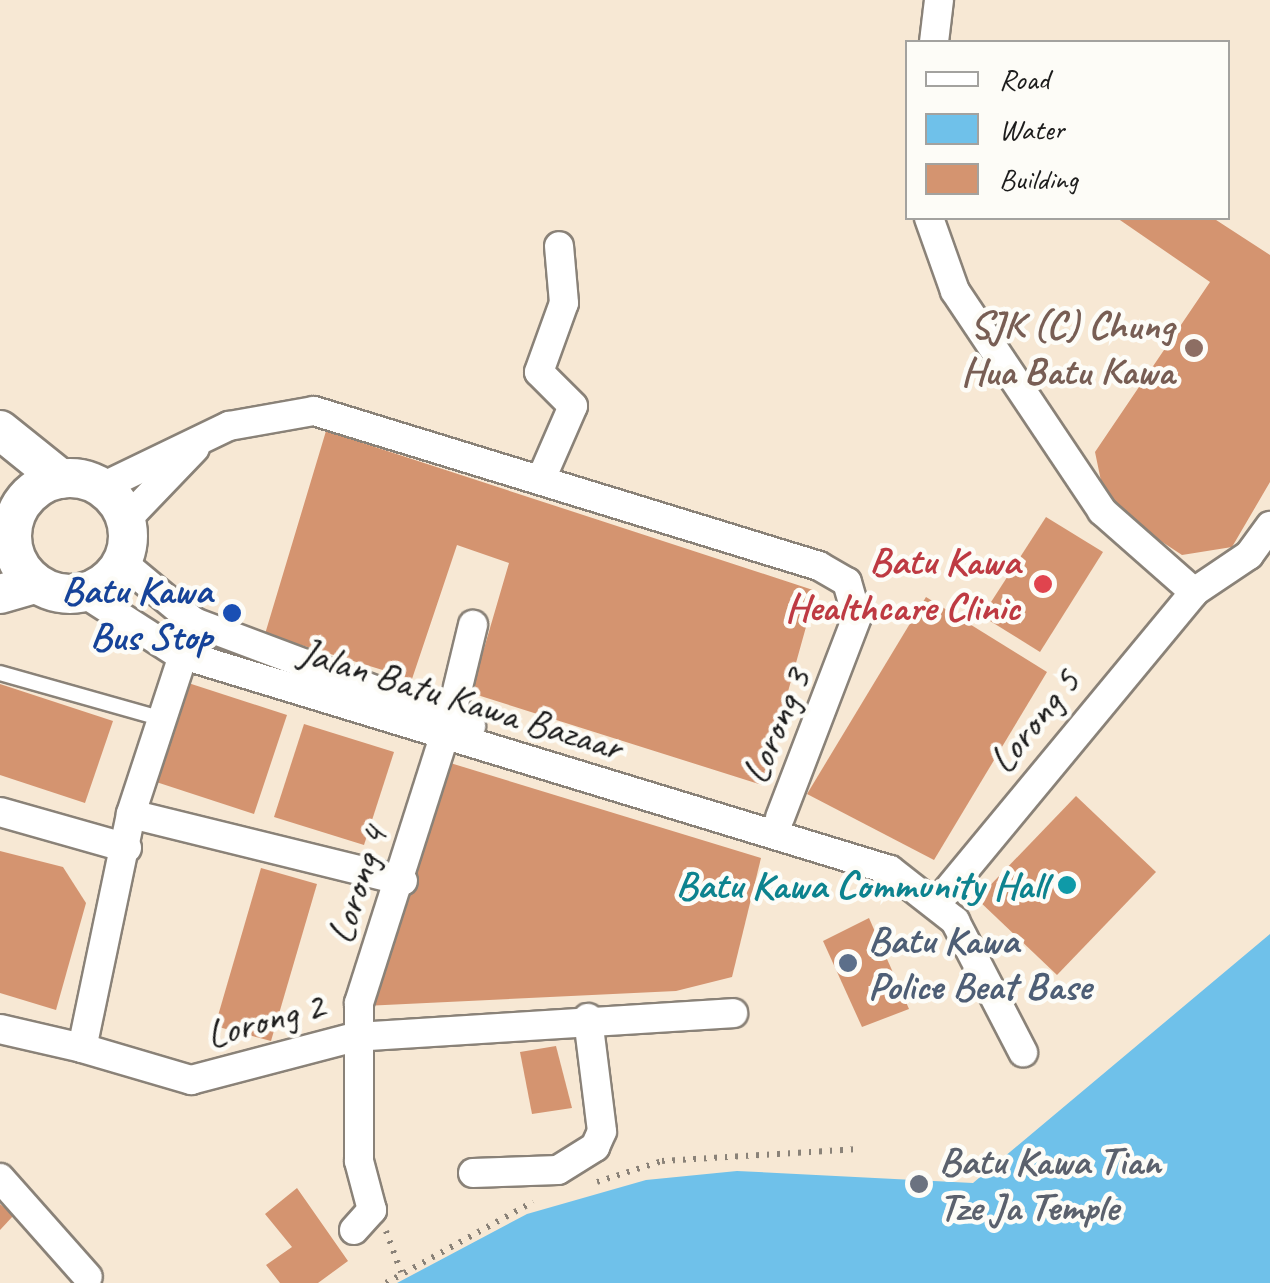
<!DOCTYPE html>
<html>
<head>
<meta charset="utf-8">
<style>
	body { margin:0 }
	#map { position:relative; width:1270px; height:1283px; overflow:hidden; background:#f7e8d4; font-family:Caveat,sans-serif }
	div>[style] { position:absolute }
	[style*='--x'] { left:calc(var(--x)*1px); top:calc(var(--y)*1px); width:calc(var(--w)*1px); rotate:calc(var(--a)*1deg) }
	.water>* { inset:0; background:#6fc1ea }
	.building>* { inset:0; background:#d49470 }
	.path>* { height:6px; margin-top:-3px; transform-origin:0; background:repeating-linear-gradient(90deg,#8a8278 0 2.5px,transparent 0 10.5px) }
	.roads { filter:drop-shadow(2px 0 #8a8278) drop-shadow(-2px 0 #8a8278) drop-shadow(0 2px #8a8278) drop-shadow(0 -2px #8a8278) }
	.lane>* { height:14px; margin:-7px; padding:0 7px; transform-origin:7px; border-radius:7px; background:#fff }
	.street>* { height:28px; margin:-14px; padding:0 14px; transform-origin:14px; border-radius:14px; background:#fff }
	.secondary>* { height:38px; margin:-19px; padding:0 19px; transform-origin:19px; border-radius:19px; background:#fff }
	.secondary>.ring { margin:-19px; padding:0; box-sizing:content-box; background:none; border:38px solid #fff; border-radius:50% }
	.dots>* { width:28px; height:28px; translate:-50% -50%; box-sizing:border-box; border:5px solid #fdfcf7; border-radius:50% }
	span { translate:-50% -50%; white-space:nowrap; text-align:center; line-height:1.15; -webkit-text-stroke:9px #fdfcf7; paint-order:stroke }
	.education-label { font-size:40px; color:#785e54; font-weight:700 }
	.right { translate:-100% -50%; text-align:right }
	.health-label { font-size:40px; color:#be3a42; font-weight:700 }
	.transit-label { font-size:40px; color:#164399; font-weight:700 }
	.street-label { font-size:40px; color:#1c1c1c }
	.culture-label { font-size:40px; color:#0d838f; font-weight:700 }
	.service-label { font-size:40px; color:#4e5e75; font-weight:700 }
	.left { translate:0 -50%; text-align:left }
	.worship-label { font-size:40px; color:#5b616d; font-weight:700 }
	.legend { position:absolute; left:905px; top:40px; width:325px; height:180px; box-sizing:border-box; background:#fdfcf7; border:2px solid #a3a29f; margin:0; padding:12px 18px; list-style:none; font-size:30px; color:#1c1c1c }
	.legend li { display:flex; align-items:center; gap:20px; height:50px }
	.legend b { width:50px; border:2px solid #a3a29f }
</style>
</head>
<body>
<div id="map">
	<div class="water">
		<i style="clip-path:polygon(1270px 934px,1270px 1283px,397px 1283px,527px 1214px,646px 1180px,737px 1171px,973px 1183px)"></i>
	</div>
	<div class="building">
		<i style="clip-path:polygon(1117px 218px,1213px 218px,1270px 255px,1270px 482px,1232px 547px,1182px 555px,1106px 505px,1095px 452px,1210px 282px)"></i>
		<i style="clip-path:polygon(326px 431px,816px 591px,762px 785px,471px 693px,509px 563px,457px 545px,412px 679px,265px 634px)"></i>
		<i style="clip-path:polygon(1046px 517px,1103px 552px,1040px 652px,982px 616px)"></i>
		<i style="clip-path:polygon(926px 597px,1047px 672px,934px 860px,807px 794px)"></i>
		<i style="clip-path:polygon(176px 679px,287px 715px,254px 814px,144px 778px)"></i>
		<i style="clip-path:polygon(0 684px,113px 721px,85px 803px,0 775px)"></i>
		<i style="clip-path:polygon(304px 724px,394px 752px,364px 845px,274px 817px)"></i>
		<i style="clip-path:polygon(447px 762px,761px 858px,732px 977px,676px 991px,364px 1006px)"></i>
		<i style="clip-path:polygon(1076px 796px,1156px 872px,1057px 975px,977px 899px)"></i>
		<i style="clip-path:polygon(0 851px,63px 867px,86px 903px,56px 1010px,0 993px)"></i>
		<i style="clip-path:polygon(261px 868px,317px 884px,271px 1041px,215px 1026px)"></i>
		<i style="clip-path:polygon(869px 918px,909px 1009px,862px 1027px,823px 941px)"></i>
		<i style="clip-path:polygon(556px 1046px,572px 1108px,532px 1114px,520px 1052px)"></i>
		<i style="clip-path:polygon(297px 1188px,348px 1261px,318px 1283px,280px 1283px,266px 1265px,292px 1247px,265px 1214px)"></i>
		<i style="clip-path:polygon(0 1204px,14px 1215px,0 1230px)"></i>
	</div>
	<div class="path">
		<i style="--x:597;--y:1182;--w:68;--a:-17.9"></i>
		<i style="--x:662;--y:1161;--w:197;--a:-3.5"></i>
		<i style="--x:386;--y:1231;--w:44;--a:69.9"></i>
		<i style="--x:386;--y:1283;--w:168;--a:-28.9"></i>
	</div>
	<div class="roads">
		<div class="lane">
			<i style="--x:0;--y:673;--w:165;--a:15.8"></i>
		</div>
		<div class="street">
			<i style="--x:934;--y:42;--w:42;--a:-83.2"></i>
			<i style="--x:929;--y:218;--w:77;--a:70.4"></i>
			<i style="--x:955;--y:291;--w:265;--a:56.2"></i>
			<i style="--x:1102;--y:511;--w:123;--a:41.4"></i>
			<i style="--x:542;--y:477;--w:77;--a:-66.4"></i>
			<i style="--x:573;--y:406;--w:48;--a:-135"></i>
			<i style="--x:539;--y:372;--w:73;--a:-70.1"></i>
			<i style="--x:564;--y:303;--w:57;--a:-95"></i>
			<i style="--x:102;--y:487;--w:141;--a:-25.7"></i>
			<i style="--x:229;--y:426;--w:86;--a:-10"></i>
			<i style="--x:314;--y:411;--w:528;--a:17.06"></i>
			<i style="--x:819;--y:566;--w:32;--a:30"></i>
			<i style="--x:847;--y:582;--w:36;--a:74"></i>
			<i style="--x:857;--y:617;--w:215;--a:111"></i>
			<i style="--x:127;--y:519;--w:98;--a:-46.2"></i>
			<i style="--x:123;--y:563;--w:92;--a:39.7"></i>
			<i style="--x:194;--y:622;--w:296;--a:20.6"></i>
			<i style="--x:84;--y:593;--w:111;--a:32.8"></i>
			<i style="--x:177;--y:653;--w:745;--a:16.93"></i>
			<i style="--x:890;--y:870;--w:83;--a:38.1"></i>
			<i style="--x:955;--y:921;--w:148;--a:62.6"></i>
			<i style="--x:194;--y:622;--w:202;--a:108.2"></i>
			<i style="--x:131;--y:814;--w:239;--a:101.8"></i>
			<i style="--x:82;--y:1048;--w:114;--a:16.4"></i>
			<i style="--x:191;--y:1080;--w:170;--a:-14.7"></i>
			<i style="--x:355;--y:1037;--w:379;--a:-3.6"></i>
			<i style="--x:450;--y:720;--w:98;--a:-76.4"></i>
			<i style="--x:0;--y:812;--w:132;--a:15.8"></i>
			<i style="--x:131;--y:814;--w:280;--a:13.8"></i>
			<i style="--x:938;--y:902;--w:402;--a:-50.4"></i>
			<i style="--x:1194;--y:592;--w:66;--a:-33.9"></i>
			<i style="--x:1249;--y:555;--w:36;--a:-54"></i>
			<i style="--x:0;--y:1029;--w:84;--a:13"></i>
			<i style="--x:473;--y:1173;--w:85;--a:-2"></i>
			<i style="--x:558;--y:1170;--w:44;--a:-31.9"></i>
			<i style="--x:595;--y:1147;--w:17;--a:-66"></i>
			<i style="--x:602;--y:1131;--w:114;--a:-97.1"></i>
			<i style="--x:0;--y:1178;--w:132;--a:48.4"></i>
			<i style="--x:354;--y:1230;--w:27;--a:-48"></i>
			<i style="--x:372;--y:1210;--w:51;--a:-104.9"></i>
			<i style="--x:359;--y:1161;--w:158;--a:-90"></i>
			<i style="--x:359;--y:1003;--w:279;--a:-72.3"></i>
		</div>
		<div class="secondary">
			<i style="--x:0;--y:430;--w:78;--a:38.8"></i>
			<i class="ring" style="left:12px;top:478px;width:78px;height:78px"></i>
			<i style="--x:0;--y:594;--w:36;--a:-16"></i>
		</div>
	</div>
	<div class="dots">
		<i style="left:1194px;top:348px;background:#8d6e63"></i>
		<i style="left:1043px;top:584px;background:#e0444e"></i>
		<i style="left:232px;top:613px;background:#1a4fb4"></i>
		<i style="left:1067px;top:885px;background:#0f9aa8"></i>
		<i style="left:848px;top:963px;background:#5c6f8a"></i>
		<i style="left:919px;top:1184px;background:#6b7280"></i>
	</div>
	<div class="education-label">
		<span class="right" style="left:1174px;top:348px">SJK (C) Chung<br>Hua Batu Kawa</span>
	</div>
	<div class="health-label">
		<span class="right" style="left:1020px;top:584px">Batu Kawa<br>Healthcare Clinic</span>
	</div>
	<div class="transit-label">
		<span class="right" style="left:212px;top:613px">Batu Kawa<br>Bus Stop</span>
	</div>
	<div class="street-label">
		<span style="left:461px;top:699px;rotate:17deg">Jalan Batu Kawa Bazaar</span>
		<span style="left:1034px;top:721px;rotate:-51deg">Lorong 5</span>
		<span style="left:776px;top:726px;rotate:-67deg">Lorong 3</span>
		<span style="left:357px;top:885px;rotate:-72deg">Lorong 4</span>
		<span style="left:265px;top:1020px;rotate:-15deg">Lorong 2</span>
	</div>
	<div class="culture-label">
		<span class="right" style="left:1047px;top:885px">Batu Kawa Community Hall</span>
	</div>
	<div class="service-label">
		<span class="left" style="left:868px;top:963px">Batu Kawa<br>Police Beat Base</span>
	</div>
	<div class="worship-label">
		<span class="left" style="left:939px;top:1184px">Batu Kawa Tian<br>Tze Ja Temple</span>
	</div>
	<ul class="legend">
	<li><b style="height:12px;background:#fff"></b>Road</li>
	<li><b style="height:28px;background:#6fc1ea"></b>Water</li>
	<li><b style="height:28px;background:#d49470"></b>Building</li>
	</ul>
</div>
</body>
</html>
